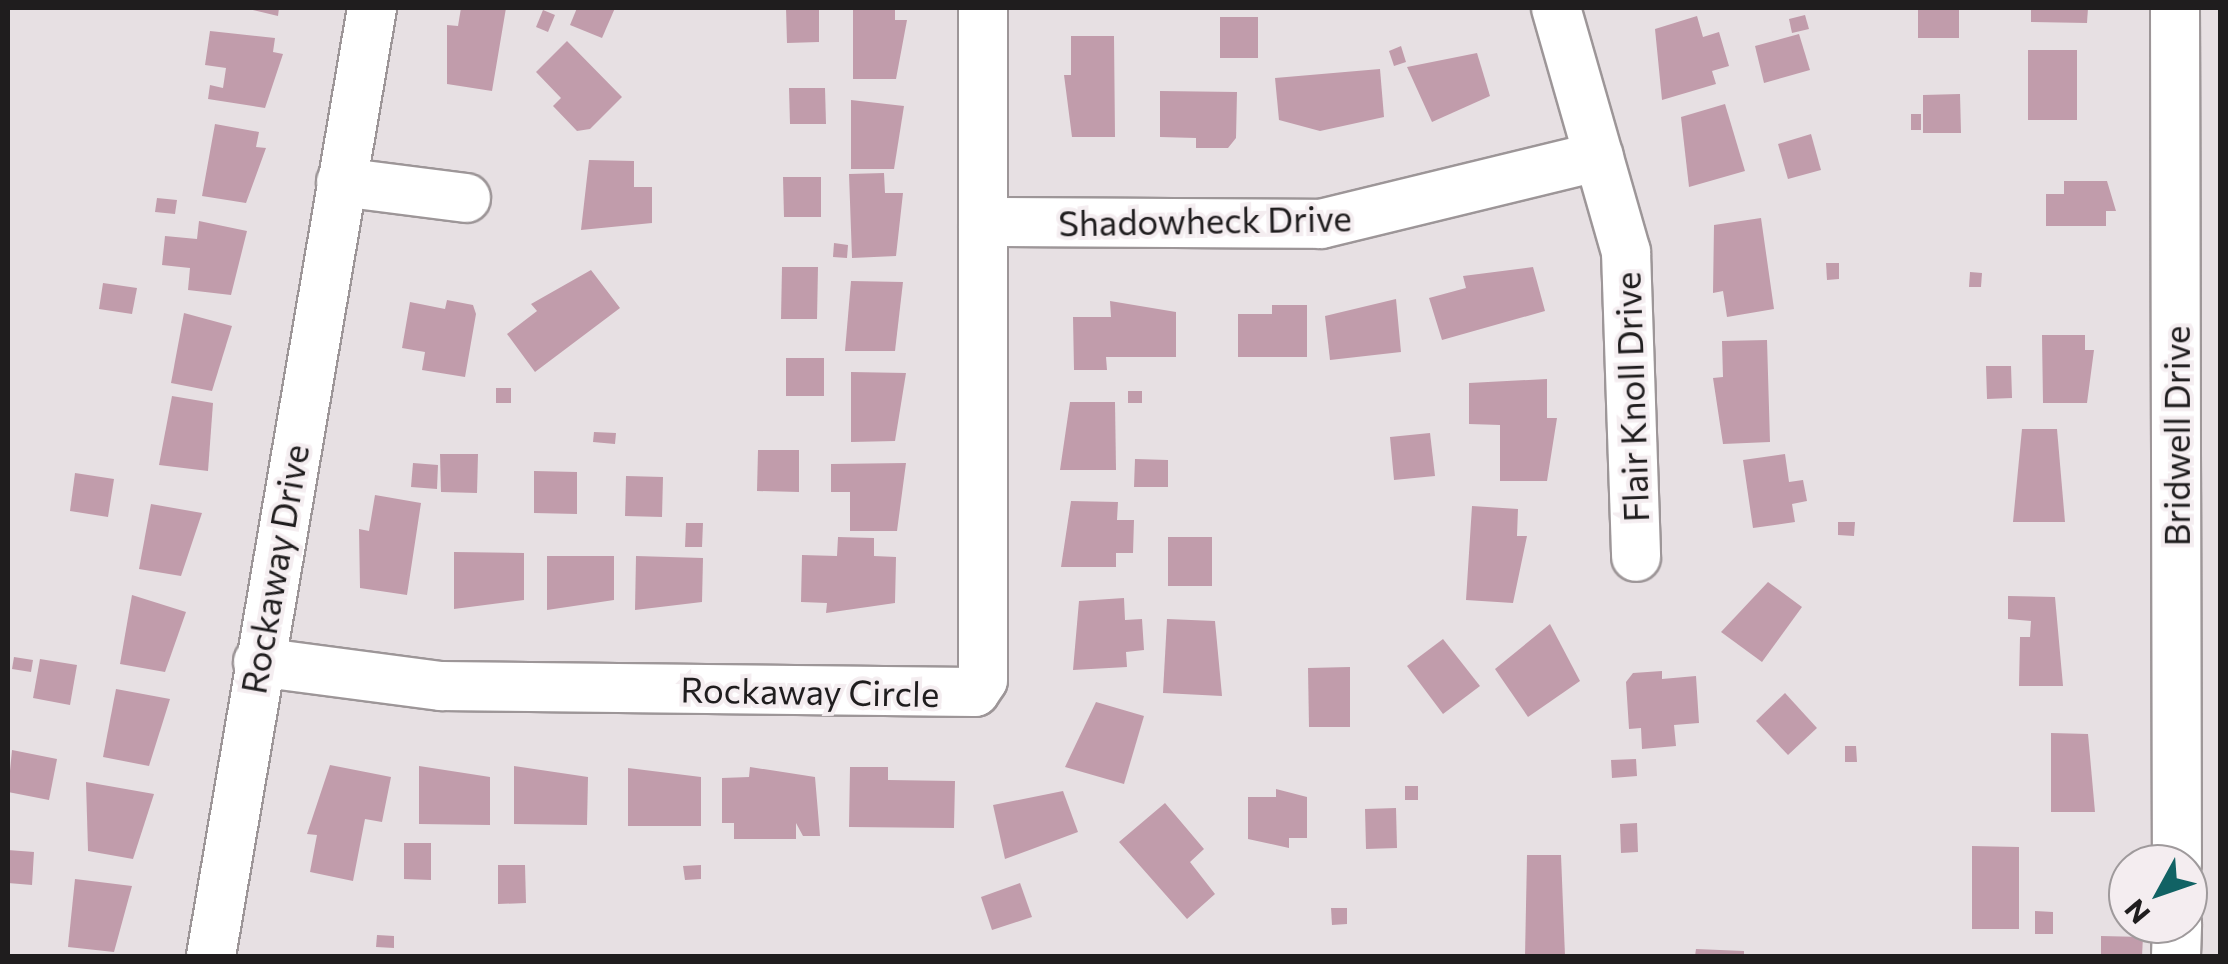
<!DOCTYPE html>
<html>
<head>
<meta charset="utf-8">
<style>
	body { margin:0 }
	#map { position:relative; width:2228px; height:964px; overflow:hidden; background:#e7e0e3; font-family:Commissioner,sans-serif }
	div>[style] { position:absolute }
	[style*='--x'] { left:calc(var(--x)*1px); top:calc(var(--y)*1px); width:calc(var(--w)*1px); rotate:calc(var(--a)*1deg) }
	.building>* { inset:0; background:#c19cab }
	.roads { filter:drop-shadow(2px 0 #9d9698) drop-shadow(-2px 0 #9d9698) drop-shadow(0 2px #9d9698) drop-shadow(0 -2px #9d9698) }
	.minor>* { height:48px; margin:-24px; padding:0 24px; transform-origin:24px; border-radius:24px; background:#fff }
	span { translate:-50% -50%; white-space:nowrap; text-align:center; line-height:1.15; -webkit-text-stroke:8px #f4edf0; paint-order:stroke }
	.street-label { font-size:35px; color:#1f1d1e }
	.frame { position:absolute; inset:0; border:10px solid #1f1d1e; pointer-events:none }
	.north { position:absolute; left:2108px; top:844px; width:100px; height:100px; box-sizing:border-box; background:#f4edf0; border:2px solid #9f9a9c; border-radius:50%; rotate:230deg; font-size:28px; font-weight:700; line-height:40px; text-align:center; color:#1f1d1e }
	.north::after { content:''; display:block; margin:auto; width:35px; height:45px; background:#116264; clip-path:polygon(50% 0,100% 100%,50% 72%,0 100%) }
</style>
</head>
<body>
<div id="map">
	<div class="building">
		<i style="clip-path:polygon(244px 8px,279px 8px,278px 16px)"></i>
		<i style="clip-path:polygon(461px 8px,506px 8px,492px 91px,447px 84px,447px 25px,458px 26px)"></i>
		<i style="clip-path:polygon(577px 8px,615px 8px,602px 38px,570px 25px)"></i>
		<i style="clip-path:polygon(786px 8px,819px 8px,819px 42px,787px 43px)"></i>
		<i style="clip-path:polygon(1918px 8px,1959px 8px,1959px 38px,1918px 38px)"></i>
		<i style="clip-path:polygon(2031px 8px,2088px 8px,2087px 23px,2031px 22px)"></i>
		<i style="clip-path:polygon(853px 9px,895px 9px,895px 20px,907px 20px,896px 79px,853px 79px)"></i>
		<i style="clip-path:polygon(543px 10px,555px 15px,548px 32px,536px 27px)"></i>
		<i style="clip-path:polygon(1805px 15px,1809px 29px,1792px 33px,1789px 19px)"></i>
		<i style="clip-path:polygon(1697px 16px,1703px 37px,1719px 32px,1729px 66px,1712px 71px,1716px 84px,1662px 100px,1655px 29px)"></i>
		<i style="clip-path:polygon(1220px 17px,1258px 17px,1258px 58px,1220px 58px)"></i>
		<i style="clip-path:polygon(210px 31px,275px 38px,273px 52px,283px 54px,265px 108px,208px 99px,210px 85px,223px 88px,226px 68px,205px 65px)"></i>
		<i style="clip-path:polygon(1799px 34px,1810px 70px,1764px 83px,1755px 46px)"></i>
		<i style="clip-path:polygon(1071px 36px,1114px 36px,1115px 137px,1072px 137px,1064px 75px,1071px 75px)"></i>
		<i style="clip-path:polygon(567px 41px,622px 97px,590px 129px,577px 131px,553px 106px,561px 98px,536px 72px)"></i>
		<i style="clip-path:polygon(1401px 46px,1406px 62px,1394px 66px,1389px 51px)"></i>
		<i style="clip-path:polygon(2028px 50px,2077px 50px,2077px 120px,2028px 120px)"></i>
		<i style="clip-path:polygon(1477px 53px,1490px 96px,1432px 122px,1407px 67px)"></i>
		<i style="clip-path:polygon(1380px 69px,1384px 117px,1320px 131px,1279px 120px,1275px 78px)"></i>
		<i style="clip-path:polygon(789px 88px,825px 88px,826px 124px,790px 124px)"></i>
		<i style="clip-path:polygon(1160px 91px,1237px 92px,1236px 138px,1228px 148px,1196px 148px,1196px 138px,1160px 137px)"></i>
		<i style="clip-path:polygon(1960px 94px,1961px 133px,1923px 133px,1923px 95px)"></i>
		<i style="clip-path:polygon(851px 100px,904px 106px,894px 169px,851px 169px)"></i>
		<i style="clip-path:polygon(1725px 104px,1745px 171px,1689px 187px,1681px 117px)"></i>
		<i style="clip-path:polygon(1911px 114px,1921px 114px,1921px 130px,1911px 130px)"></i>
		<i style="clip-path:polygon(215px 124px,259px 132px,256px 147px,266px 148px,246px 203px,202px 196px)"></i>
		<i style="clip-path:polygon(1811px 134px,1821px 170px,1788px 179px,1778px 144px)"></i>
		<i style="clip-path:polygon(589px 160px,634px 161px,634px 187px,652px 187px,652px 223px,581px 230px)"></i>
		<i style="clip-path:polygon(884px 173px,885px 193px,903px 193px,896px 256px,852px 258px,849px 174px)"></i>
		<i style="clip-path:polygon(783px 177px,821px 177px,821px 217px,784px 217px)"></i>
		<i style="clip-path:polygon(2064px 181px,2107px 181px,2116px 211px,2106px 211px,2106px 226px,2046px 226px,2046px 194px,2064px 194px)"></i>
		<i style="clip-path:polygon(157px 198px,177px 200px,175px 214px,155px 212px)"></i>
		<i style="clip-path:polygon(1761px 218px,1774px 309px,1727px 317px,1723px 291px,1713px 293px,1714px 225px)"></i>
		<i style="clip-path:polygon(199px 221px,247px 231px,231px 295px,188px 290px,190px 268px,162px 265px,165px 236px,197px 239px)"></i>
		<i style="clip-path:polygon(834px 243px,848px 245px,847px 258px,833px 257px)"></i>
		<i style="clip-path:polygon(1826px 263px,1839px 263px,1839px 279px,1827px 280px)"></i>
		<i style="clip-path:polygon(782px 267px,818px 267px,817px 319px,781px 319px)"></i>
		<i style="clip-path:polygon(1533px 267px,1545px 311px,1442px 340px,1429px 298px,1466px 288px,1463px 276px)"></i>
		<i style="clip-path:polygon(591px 270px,620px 308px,535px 372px,507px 334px,537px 311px,531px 304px)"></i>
		<i style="clip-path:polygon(1970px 272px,1982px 273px,1981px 287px,1969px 287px)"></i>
		<i style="clip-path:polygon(851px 281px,903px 282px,895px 351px,845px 351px)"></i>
		<i style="clip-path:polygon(103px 283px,137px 288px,132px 314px,99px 309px)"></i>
		<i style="clip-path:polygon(1396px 299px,1401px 352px,1330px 360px,1325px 316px)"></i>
		<i style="clip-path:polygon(447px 300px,473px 305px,476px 314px,465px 377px,422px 370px,425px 352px,402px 348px,410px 302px,445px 309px)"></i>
		<i style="clip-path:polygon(1110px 301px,1176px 312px,1176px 357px,1106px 357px,1107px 370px,1074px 370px,1073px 317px,1111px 317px)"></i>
		<i style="clip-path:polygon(1272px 305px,1307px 305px,1307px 357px,1238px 357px,1238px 314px,1272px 314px)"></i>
		<i style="clip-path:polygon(184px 313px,232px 326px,212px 391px,171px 383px)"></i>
		<i style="clip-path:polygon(2042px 335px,2085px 335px,2085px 350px,2094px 350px,2087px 403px,2043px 403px)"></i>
		<i style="clip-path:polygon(1767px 340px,1770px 442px,1723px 444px,1713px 378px,1723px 377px,1722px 341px)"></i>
		<i style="clip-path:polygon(786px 358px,824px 358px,824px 396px,786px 396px)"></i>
		<i style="clip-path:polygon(1986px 366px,2011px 366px,2012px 398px,1987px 399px)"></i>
		<i style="clip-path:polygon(851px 372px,906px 373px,895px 441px,851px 442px)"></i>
		<i style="clip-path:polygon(1547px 379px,1547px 418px,1557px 418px,1547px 481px,1500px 481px,1500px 425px,1469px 424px,1469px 383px)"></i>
		<i style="clip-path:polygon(496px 388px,511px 388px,511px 403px,496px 403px)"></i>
		<i style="clip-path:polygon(1128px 391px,1142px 391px,1142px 403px,1128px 403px)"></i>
		<i style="clip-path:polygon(172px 396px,213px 403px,208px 471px,159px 465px)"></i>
		<i style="clip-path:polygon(1070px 402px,1115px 402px,1116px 470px,1060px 470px)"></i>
		<i style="clip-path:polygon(2022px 429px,2057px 429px,2065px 522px,2013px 522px)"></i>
		<i style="clip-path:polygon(594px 432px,616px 433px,615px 444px,593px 442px)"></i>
		<i style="clip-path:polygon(1430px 433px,1435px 476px,1394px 480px,1390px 437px)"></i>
		<i style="clip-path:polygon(758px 450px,799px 450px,799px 492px,757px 491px)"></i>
		<i style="clip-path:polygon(440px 454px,478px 454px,477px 493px,441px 492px)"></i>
		<i style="clip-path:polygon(1785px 454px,1789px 482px,1803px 480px,1807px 501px,1792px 504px,1795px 522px,1753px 528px,1743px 460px)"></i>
		<i style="clip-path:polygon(1135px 459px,1168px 460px,1168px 487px,1134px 487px)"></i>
		<i style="clip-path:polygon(413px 463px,438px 465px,437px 489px,411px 487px)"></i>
		<i style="clip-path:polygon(906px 463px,897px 531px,850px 531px,850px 492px,831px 492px,831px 464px)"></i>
		<i style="clip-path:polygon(534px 471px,577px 472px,577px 514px,534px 513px)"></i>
		<i style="clip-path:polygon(75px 473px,114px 479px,108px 517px,70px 511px)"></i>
		<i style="clip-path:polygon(626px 476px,663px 477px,662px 517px,625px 516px)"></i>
		<i style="clip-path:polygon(375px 495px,421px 503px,407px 595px,360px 588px,359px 529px,369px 531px)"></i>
		<i style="clip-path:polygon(1071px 501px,1118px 502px,1117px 520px,1134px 520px,1133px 553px,1116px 553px,1116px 567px,1061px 567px)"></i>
		<i style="clip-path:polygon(151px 504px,202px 513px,181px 576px,139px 569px)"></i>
		<i style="clip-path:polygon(1472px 506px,1518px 509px,1517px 536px,1527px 536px,1513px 603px,1466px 600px)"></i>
		<i style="clip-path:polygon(1838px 522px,1855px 522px,1854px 536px,1838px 535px)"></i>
		<i style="clip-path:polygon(686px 523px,703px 523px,702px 547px,685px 547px)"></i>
		<i style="clip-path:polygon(838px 537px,874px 538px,874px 556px,896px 557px,895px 603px,826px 613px,827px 603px,801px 602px,802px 555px,837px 556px)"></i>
		<i style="clip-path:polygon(1168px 537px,1212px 537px,1212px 586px,1168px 586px)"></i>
		<i style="clip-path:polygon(454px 552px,524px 553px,524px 600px,454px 609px)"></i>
		<i style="clip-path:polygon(547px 556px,614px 556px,614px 600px,547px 610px)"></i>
		<i style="clip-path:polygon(636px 556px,703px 558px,702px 602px,635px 610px)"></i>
		<i style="clip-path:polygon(1768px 582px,1802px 607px,1762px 662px,1721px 632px)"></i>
		<i style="clip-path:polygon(132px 595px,186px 612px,165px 672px,120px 664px)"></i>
		<i style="clip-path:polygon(2008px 596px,2055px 597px,2063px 686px,2019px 686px,2020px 637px,2030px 637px,2031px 621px,2008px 619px)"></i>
		<i style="clip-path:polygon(1124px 598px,1125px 620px,1142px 619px,1144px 650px,1126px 652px,1127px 667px,1073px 670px,1079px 601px)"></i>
		<i style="clip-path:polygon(1167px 619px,1215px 621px,1222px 696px,1163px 693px)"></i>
		<i style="clip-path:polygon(1550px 624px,1580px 681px,1528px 717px,1495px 669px)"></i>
		<i style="clip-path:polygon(1443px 639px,1480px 686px,1443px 714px,1407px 666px)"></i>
		<i style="clip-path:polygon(14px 657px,33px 660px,31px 672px,12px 669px)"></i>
		<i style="clip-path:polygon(40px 659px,77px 665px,70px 705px,33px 698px)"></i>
		<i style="clip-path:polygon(1350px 667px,1350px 727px,1309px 727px,1308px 668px)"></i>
		<i style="clip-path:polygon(1662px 671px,1662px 679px,1696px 676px,1699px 723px,1674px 725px,1676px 746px,1642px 749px,1641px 728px,1629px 729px,1626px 682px,1633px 673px)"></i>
		<i style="clip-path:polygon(116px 689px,170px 699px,149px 766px,103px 757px)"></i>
		<i style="clip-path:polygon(1785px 693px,1817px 728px,1788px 755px,1756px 721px)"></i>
		<i style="clip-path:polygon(1096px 702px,1144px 716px,1124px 784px,1065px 767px)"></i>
		<i style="clip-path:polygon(2051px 733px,2088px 734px,2095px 812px,2051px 812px)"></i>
		<i style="clip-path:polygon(1845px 746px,1856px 746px,1857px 762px,1845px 762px)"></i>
		<i style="clip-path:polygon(12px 750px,57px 759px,49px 800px,8px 792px)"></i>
		<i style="clip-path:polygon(1636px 759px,1637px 776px,1612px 778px,1611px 760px)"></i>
		<i style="clip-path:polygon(330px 765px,391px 777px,382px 822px,365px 819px,353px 881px,310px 872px,317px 835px,307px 834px)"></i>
		<i style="clip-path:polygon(419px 766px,490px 777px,490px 825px,419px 824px)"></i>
		<i style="clip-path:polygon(514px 766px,588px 777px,587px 825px,514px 824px)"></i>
		<i style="clip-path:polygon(750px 767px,815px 777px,820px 836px,803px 836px,796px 823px,796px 839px,734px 839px,734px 823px,722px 823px,722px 778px,749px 777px)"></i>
		<i style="clip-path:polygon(850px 767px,888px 767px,888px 780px,955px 781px,954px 828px,849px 827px)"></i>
		<i style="clip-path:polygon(628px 768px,701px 777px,701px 826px,628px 826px)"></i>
		<i style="clip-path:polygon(86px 782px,154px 794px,133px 859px,88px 851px)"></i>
		<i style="clip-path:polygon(1405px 786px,1418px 786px,1418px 800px,1405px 800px)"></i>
		<i style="clip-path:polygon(1276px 789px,1307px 797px,1307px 838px,1289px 838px,1289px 848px,1248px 839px,1248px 797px,1276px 797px)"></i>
		<i style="clip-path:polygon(1063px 791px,1078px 832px,1005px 859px,993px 805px)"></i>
		<i style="clip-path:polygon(1165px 803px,1204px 849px,1190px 862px,1215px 894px,1187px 919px,1119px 842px)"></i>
		<i style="clip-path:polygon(1396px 808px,1397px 848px,1366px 849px,1365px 809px)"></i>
		<i style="clip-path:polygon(1637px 823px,1638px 852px,1621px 853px,1620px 824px)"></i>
		<i style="clip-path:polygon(404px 843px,431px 843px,431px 880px,404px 879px)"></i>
		<i style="clip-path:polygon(1972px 846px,2019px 847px,2019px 929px,1972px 929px)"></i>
		<i style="clip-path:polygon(8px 850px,34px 852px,32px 885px,8px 883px)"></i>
		<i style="clip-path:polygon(1527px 855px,1561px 855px,1565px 956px,1525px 956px)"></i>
		<i style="clip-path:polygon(498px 865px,525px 865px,526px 903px,498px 904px)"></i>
		<i style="clip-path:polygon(701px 865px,701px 879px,685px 880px,683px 866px)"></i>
		<i style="clip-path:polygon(75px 879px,132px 886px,114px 952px,68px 947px)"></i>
		<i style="clip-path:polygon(1020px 883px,1032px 917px,992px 930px,981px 897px)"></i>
		<i style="clip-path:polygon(1331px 908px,1347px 908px,1347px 924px,1332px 925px)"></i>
		<i style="clip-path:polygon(2035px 911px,2053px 912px,2053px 934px,2035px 934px)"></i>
		<i style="clip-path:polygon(377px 935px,394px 936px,394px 948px,376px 947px)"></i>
		<i style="clip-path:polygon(2101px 936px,2143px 937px,2142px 956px,2101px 956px)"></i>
		<i style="clip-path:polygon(1696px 949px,1744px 951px,1744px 956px,1695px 956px)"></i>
	</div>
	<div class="roads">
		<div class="minor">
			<i style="--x:1556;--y:8;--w:254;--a:74"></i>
			<i style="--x:1626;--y:252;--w:305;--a:88.1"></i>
			<i style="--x:2175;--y:8;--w:856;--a:89.87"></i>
			<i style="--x:341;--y:182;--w:126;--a:7.3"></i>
			<i style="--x:983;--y:222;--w:338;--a:0.3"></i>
			<i style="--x:1321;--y:224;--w:286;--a:-13.7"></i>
			<i style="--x:258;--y:662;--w:185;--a:7.5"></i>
			<i style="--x:441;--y:686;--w:534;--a:0.64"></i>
			<i style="--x:975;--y:692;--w:14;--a:-56"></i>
			<i style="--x:983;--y:680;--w:672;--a:-90"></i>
			<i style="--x:211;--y:956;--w:962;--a:-80.36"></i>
			<i style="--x:2176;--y:956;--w:32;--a:-88"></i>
		</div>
	</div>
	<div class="street-label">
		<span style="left:1205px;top:220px;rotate:-1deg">Shadowheck Drive</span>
		<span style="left:1631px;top:397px;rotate:-92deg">Flair Knoll Drive</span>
		<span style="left:2176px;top:436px;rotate:-90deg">Bridwell Drive</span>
		<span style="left:274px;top:569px;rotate:-80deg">Rockaway Drive</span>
		<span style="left:810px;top:691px;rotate:1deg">Rockaway Circle</span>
	</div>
	<div class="frame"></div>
	<div class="north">N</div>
</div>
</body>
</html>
